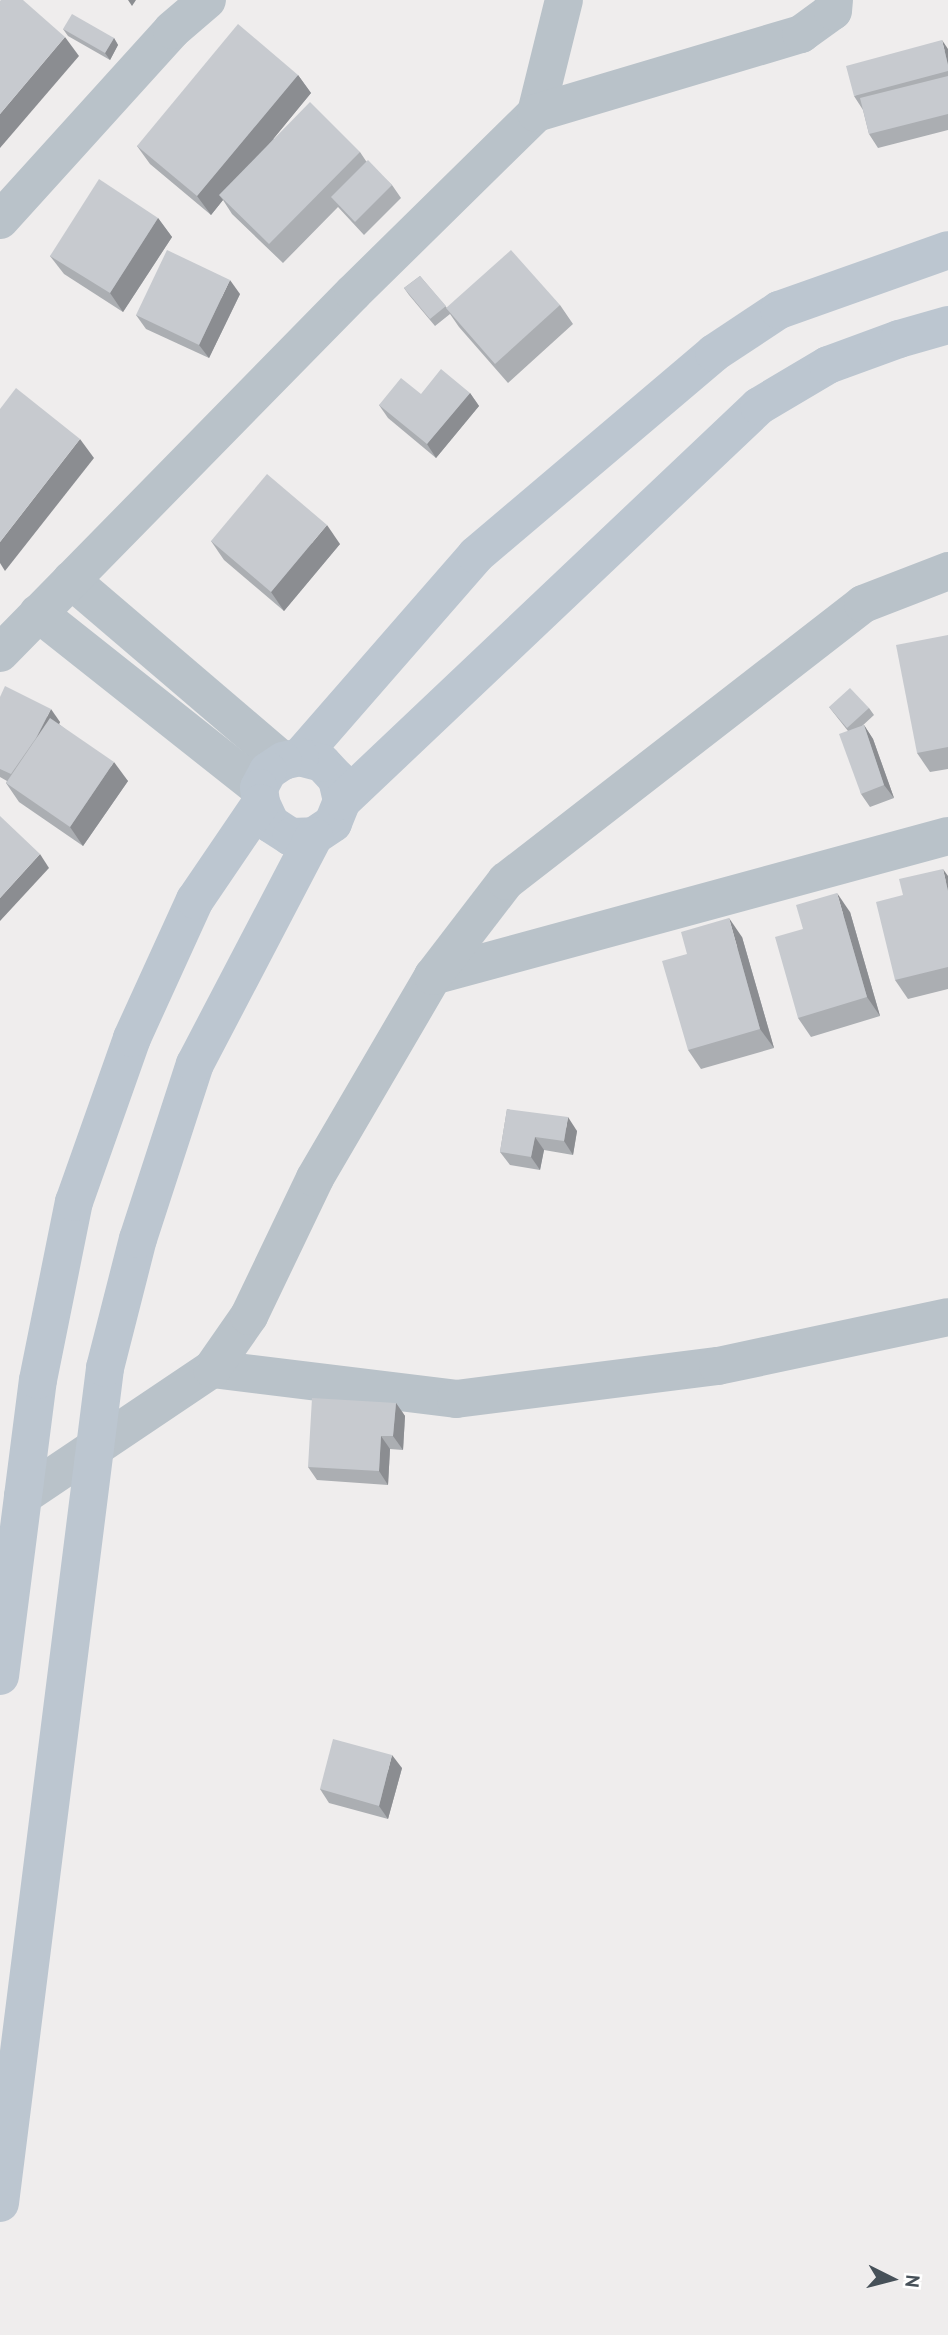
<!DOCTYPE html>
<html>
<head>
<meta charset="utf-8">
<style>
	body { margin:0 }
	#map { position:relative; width:948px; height:2335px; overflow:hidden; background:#efeded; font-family:"PT Sans",sans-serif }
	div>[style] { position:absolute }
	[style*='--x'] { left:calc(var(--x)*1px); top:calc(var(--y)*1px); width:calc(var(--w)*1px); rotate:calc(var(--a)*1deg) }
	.street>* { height:38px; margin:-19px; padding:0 19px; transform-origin:19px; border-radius:19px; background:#b9c2c9 }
	.secondary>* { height:38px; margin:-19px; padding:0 19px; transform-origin:19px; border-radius:19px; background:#bcc6d0 }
	.wall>* { inset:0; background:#abaeb2 }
	.shaded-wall>* { inset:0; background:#8b8d91 }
	.building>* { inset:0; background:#c7cacf }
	span { translate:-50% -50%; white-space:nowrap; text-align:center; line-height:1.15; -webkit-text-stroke:5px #fff; paint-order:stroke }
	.north { position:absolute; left:857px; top:2244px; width:70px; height:70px; -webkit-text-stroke:5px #fff; paint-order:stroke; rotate:96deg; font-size:19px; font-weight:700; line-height:28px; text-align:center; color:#475159 }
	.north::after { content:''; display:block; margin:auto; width:24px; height:32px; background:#475159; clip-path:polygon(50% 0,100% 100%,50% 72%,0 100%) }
</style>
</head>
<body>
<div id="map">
	<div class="street">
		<i style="--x:536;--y:113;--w:116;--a:-76.1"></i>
		<i style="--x:0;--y:220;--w:256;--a:-47.8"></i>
		<i style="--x:172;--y:30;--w:46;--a:-40.6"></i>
		<i style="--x:71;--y:580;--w:279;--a:40.5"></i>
		<i style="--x:38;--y:613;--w:282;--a:38.4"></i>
		<i style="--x:0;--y:653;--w:504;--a:-45.56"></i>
		<i style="--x:353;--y:293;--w:257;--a:-44.5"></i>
		<i style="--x:536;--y:113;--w:277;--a:-16.6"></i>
		<i style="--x:801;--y:34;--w:39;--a:-36"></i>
		<i style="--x:833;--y:11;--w:11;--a:-85"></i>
		<i style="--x:433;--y:976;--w:534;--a:-15.21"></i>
		<i style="--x:212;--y:1369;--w:246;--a:7"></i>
		<i style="--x:456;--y:1399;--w:264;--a:-7.2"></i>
		<i style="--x:718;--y:1366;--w:235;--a:-12"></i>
		<i style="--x:23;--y:1496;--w:228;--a:-33.9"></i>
		<i style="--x:212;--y:1369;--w:65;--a:-55.1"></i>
		<i style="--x:249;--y:1316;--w:153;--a:-64.4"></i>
		<i style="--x:315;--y:1178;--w:234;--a:-59.7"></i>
		<i style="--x:433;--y:976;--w:120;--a:-52.5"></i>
		<i style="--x:506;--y:881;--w:452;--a:-37.8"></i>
		<i style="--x:863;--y:604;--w:91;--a:-21.2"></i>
	</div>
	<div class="secondary">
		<i style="--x:300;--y:757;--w:268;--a:-48.9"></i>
		<i style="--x:476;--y:555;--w:312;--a:-40.3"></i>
		<i style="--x:714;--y:353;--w:78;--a:-33.5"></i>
		<i style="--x:779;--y:310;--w:179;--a:-19.5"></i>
		<i style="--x:342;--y:801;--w:23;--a:-103"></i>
		<i style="--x:337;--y:779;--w:22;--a:-133"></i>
		<i style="--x:322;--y:763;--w:23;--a:-165"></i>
		<i style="--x:300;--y:757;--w:17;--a:167"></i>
		<i style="--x:283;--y:761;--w:18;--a:146"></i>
		<i style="--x:268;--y:771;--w:19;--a:118"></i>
		<i style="--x:259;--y:788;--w:15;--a:82"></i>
		<i style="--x:261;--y:803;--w:23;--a:65"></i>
		<i style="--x:271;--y:824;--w:24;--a:33"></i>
		<i style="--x:291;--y:837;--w:23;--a:-2"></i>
		<i style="--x:314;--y:836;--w:23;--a:-34"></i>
		<i style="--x:333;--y:823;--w:24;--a:-68"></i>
		<i style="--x:342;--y:801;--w:574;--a:-43.45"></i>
		<i style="--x:759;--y:406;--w:80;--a:-30.7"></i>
		<i style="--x:828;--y:365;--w:76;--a:-20.1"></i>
		<i style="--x:899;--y:339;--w:51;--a:-15.9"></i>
		<i style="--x:0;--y:1676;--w:298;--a:-82.7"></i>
		<i style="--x:38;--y:1380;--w:182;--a:-78.6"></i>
		<i style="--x:74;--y:1202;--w:174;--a:-70.5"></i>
		<i style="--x:132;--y:1038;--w:152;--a:-65.5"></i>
		<i style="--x:195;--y:900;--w:117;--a:-55.8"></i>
		<i style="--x:0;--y:2203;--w:842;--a:-82.83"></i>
		<i style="--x:105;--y:1368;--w:133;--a:-75.7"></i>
		<i style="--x:138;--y:1239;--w:184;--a:-72"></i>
		<i style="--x:195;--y:1064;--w:257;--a:-62.4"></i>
	</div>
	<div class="wall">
		<i style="clip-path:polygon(63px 29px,114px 38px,118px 45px,110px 60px,68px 36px)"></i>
		<i style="clip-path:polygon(948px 49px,948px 130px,878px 148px,869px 134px,863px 110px,854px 96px)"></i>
		<i style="clip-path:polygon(298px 75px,311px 93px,273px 139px,360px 152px,366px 161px,392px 185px,401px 198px,364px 235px,338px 207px,283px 263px,232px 214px,223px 200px,211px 215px,150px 164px,137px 146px)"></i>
		<i style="clip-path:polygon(158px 218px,172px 237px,123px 312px,64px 274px,50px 256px)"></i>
		<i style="clip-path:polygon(420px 276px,447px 308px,560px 305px,573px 324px,508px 383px,459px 327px,450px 314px,435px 326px,409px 295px,404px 288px)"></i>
		<i style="clip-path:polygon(240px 294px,209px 358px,146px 329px,136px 315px)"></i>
		<i style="clip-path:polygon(470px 393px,479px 406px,436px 458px,388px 418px,379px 405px,421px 394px)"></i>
		<i style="clip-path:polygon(211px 541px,340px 544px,284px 611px,224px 560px)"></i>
		<i style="clip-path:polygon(948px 635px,948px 769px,930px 772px,917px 753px)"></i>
		<i style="clip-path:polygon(0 697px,60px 722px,59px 724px,128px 781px,83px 846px,19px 802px,6px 783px,7px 781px,0 777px)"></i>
		<i style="clip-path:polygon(829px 707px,869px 708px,874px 715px,861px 727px,864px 725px,873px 739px,894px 798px,870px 807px,861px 794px,848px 731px)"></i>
		<i style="clip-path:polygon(948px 876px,948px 989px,908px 999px,895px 980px)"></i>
		<i style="clip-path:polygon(850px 912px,880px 1016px,811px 1037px,798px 1018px,803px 929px)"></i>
		<i style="clip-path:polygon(742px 937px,774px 1048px,701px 1069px,688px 1050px)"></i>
		<i style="clip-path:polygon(507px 1109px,577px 1131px,573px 1155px,544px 1150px,540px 1170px,510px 1165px,500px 1152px)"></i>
		<i style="clip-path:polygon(396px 1403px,405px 1416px,403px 1450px,390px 1449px,388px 1485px,317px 1480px,308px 1467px)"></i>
		<i style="clip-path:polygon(402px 1768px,388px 1819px,329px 1803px,320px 1789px)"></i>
	</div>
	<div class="shaded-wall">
		<i style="clip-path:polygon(128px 0,136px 0,132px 6px)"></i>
		<i style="clip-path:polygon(65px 37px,79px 56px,0 148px,0 114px)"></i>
		<i style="clip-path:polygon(114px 38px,118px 45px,110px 60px,105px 53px)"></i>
		<i style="clip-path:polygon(942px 40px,948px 49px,948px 65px)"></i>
		<i style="clip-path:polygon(298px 75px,311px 93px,224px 199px,219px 195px,223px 200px,211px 215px,197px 196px)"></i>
		<i style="clip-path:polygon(158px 218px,172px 237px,123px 312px,110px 293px)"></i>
		<i style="clip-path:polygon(230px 280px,240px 294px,209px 358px,199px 345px)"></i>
		<i style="clip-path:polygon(470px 393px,479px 406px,436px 458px,427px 444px)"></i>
		<i style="clip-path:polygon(80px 439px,94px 458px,5px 571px,0 563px,0 542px)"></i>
		<i style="clip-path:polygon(327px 525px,340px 544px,284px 611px,271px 592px)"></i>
		<i style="clip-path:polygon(51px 709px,60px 722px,26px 790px,17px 777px)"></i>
		<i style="clip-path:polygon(864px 725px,873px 739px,894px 798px,884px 785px)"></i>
		<i style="clip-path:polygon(114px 762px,128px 781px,83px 846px,70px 827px)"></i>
		<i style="clip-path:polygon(40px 854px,49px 868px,0 921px,0 898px)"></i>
		<i style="clip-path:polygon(943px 869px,948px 876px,948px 891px)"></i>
		<i style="clip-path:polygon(837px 893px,850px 912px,880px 1016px,867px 997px)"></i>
		<i style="clip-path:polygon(729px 918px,742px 937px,774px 1048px,760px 1029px)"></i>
		<i style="clip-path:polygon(568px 1117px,577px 1131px,573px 1155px,564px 1141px)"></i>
		<i style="clip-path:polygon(535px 1137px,544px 1150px,540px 1170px,531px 1157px)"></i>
		<i style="clip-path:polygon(396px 1403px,405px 1416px,403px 1450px,393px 1436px)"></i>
		<i style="clip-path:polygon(381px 1436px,390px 1449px,388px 1485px,379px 1471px)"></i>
		<i style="clip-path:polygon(392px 1755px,402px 1768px,388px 1819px,379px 1806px)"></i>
	</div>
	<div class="building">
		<i style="clip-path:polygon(1px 0,23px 0,65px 37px,0 114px,0 1px)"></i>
		<i style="clip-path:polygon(72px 14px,114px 38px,105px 53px,63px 29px)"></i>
		<i style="clip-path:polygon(238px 24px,298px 75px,197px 196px,137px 146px)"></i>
		<i style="clip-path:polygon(942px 40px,948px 65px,948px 71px,854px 96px,846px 66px)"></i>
		<i style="clip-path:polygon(948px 76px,948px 114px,869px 134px,860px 98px)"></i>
		<i style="clip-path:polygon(310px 102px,360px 152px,269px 244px,219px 195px)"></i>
		<i style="clip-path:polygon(368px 160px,392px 185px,355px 222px,331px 197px)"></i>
		<i style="clip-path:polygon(99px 179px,158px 218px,110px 293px,50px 256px)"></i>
		<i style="clip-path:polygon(167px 250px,230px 280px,199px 345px,136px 315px)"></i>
		<i style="clip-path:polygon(511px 250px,560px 305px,495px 364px,446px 308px)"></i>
		<i style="clip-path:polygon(420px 276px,446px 306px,430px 319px,404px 288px)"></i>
		<i style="clip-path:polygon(441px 369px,470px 393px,427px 444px,379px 405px,401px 378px,421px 394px)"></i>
		<i style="clip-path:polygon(16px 388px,80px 439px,0 542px,0 409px)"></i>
		<i style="clip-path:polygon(267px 474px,327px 525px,271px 592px,211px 541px)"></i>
		<i style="clip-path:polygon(948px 635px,948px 747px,917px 753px,896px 645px)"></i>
		<i style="clip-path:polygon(5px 686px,51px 709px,36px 738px,11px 774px,0 769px,0 697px)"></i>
		<i style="clip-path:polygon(850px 688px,869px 708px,847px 728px,829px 707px)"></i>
		<i style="clip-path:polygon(50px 718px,114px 762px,70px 827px,6px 783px)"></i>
		<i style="clip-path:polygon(864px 725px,884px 785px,861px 794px,839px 734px)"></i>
		<i style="clip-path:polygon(0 816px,40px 854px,0 898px)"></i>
		<i style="clip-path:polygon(943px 869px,948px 891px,948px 967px,895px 980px,876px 902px,903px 895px,899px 879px)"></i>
		<i style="clip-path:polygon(837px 893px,867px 997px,798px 1018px,775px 937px,803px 929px,796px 905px)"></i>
		<i style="clip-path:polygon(729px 918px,760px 1029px,688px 1050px,662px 961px,687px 954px,681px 932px)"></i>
		<i style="clip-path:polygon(507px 1109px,568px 1117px,564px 1141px,535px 1137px,531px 1157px,500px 1152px)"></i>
		<i style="clip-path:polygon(312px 1398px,396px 1403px,393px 1436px,381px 1436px,379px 1471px,308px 1467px)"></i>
		<i style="clip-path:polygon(333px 1739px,392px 1755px,379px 1806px,320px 1789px)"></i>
	</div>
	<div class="north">N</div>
</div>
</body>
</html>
